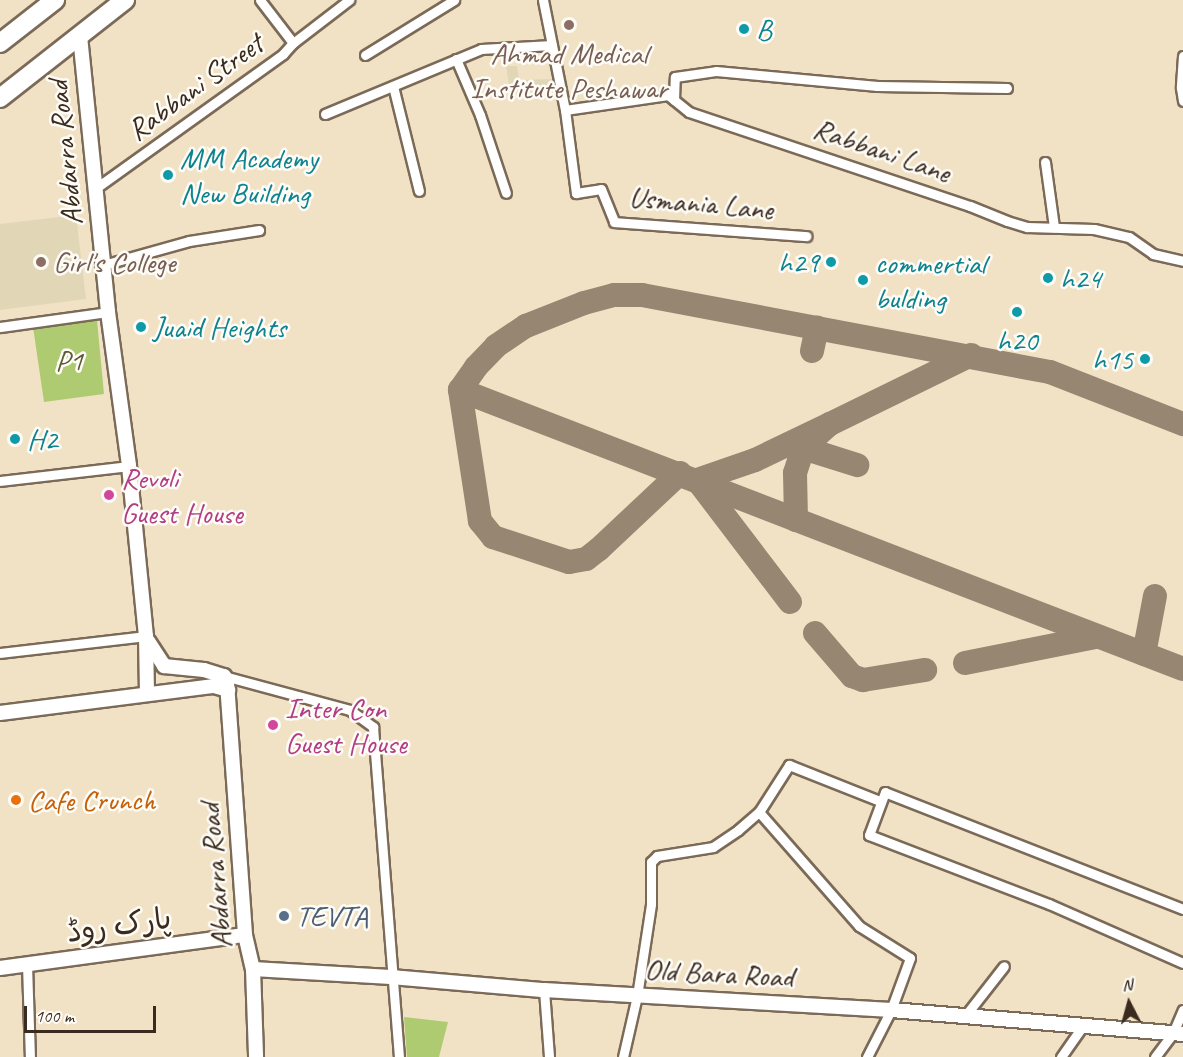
<!DOCTYPE html>
<html>
<head>
<meta charset="utf-8">
<style>
	body { margin:0 }
	#map { position:relative; width:1183px; height:1057px; overflow:hidden; background:#f2e2c5; font-family:Caveat,"Playpen Sans Arabic",sans-serif }
	div>[style] { position:absolute }
	[style*='--x'] { left:calc(var(--x)*1px); top:calc(var(--y)*1px); width:calc(var(--w)*1px); rotate:calc(var(--a)*1deg) }
	.built>* { inset:0; background:#e1d7b7 }
	.green>* { inset:0; background:#afcb72 }
	.taxiway>* { height:24px; margin:-12px; padding:0 12px; transform-origin:12px; border-radius:12px; background:#968672 }
	.roads { filter:drop-shadow(2px 0 #7b6a58) drop-shadow(-2px 0 #7b6a58) drop-shadow(0 2px #7b6a58) drop-shadow(0 -2px #7b6a58) }
	.street>* { height:9px; margin:-4.5px; padding:0 4.5px; transform-origin:4.5px; border-radius:4.5px; background:#fff }
	.secondary>* { height:14px; margin:-7px; padding:0 7px; transform-origin:7px; border-radius:7px; background:#fff }
	.highway>* { height:18px; margin:-9px; padding:0 9px; transform-origin:9px; border-radius:9px; background:#fff }
	.dots>* { width:16px; height:16px; translate:-50% -50%; box-sizing:border-box; border:3px solid #fdfcf7; border-radius:50% }
	span { translate:-50% -50%; white-space:nowrap; text-align:center; line-height:1.15; -webkit-text-stroke:5px #fdfcf7; paint-order:stroke }
	.culture-label { font-size:30px; color:#0d838f }
	.left { translate:0 -50%; text-align:left }
	.right { translate:-100% -50%; text-align:right }
	.education-label { font-size:30px; color:#785e54 }
	.street-label { font-size:30px; color:#3b2a1e }
	.park-label { font-size:30px; color:#5e5a37 }
	.hotel-label { font-size:30px; color:#b23c85 }
	.food-label { font-size:30px; color:#c56008 }
	.service-label { font-size:30px; color:#4e5e75 }
	.north { position:absolute; left:1099px; top:973px; width:60px; height:60px; -webkit-text-stroke:4px #fdfcf7; paint-order:stroke; rotate:354deg; font-size:16px; font-weight:700; line-height:24px; text-align:center; color:#3b2a1e }
	.north::after { content:''; display:block; margin:auto; width:21px; height:27px; background:#3b2a1e; clip-path:polygon(50% 0,100% 100%,50% 72%,0 100%) }
	.scale { position:absolute; left:24px; top:1006px; width:132px; height:27px; box-sizing:border-box; border:3px solid #3b2a1e; border-top:0; padding-left:8px; font-size:18px; line-height:21px; white-space:nowrap; color:#3b2a1e; -webkit-text-stroke:4px #fdfcf7; paint-order:stroke }
</style>
</head>
<body>
<div id="map">
	<div class="built">
		<i style="clip-path:polygon(506px 66px,517px 66px,519px 80px,555px 79px,557px 90px,516px 94px,515px 91px,510px 91px)"></i>
		<i style="clip-path:polygon(76px 215px,86px 299px,0 310px,0 224px)"></i>
	</div>
	<div class="green">
		<i style="clip-path:polygon(97px 320px,104px 394px,44px 402px,33px 327px)"></i>
		<i style="clip-path:polygon(404px 1017px,448px 1022px,439px 1057px,407px 1057px)"></i>
	</div>
	<div class="taxiway">
		<i style="--x:812;--y:351;--w:24;--a:-78"></i>
		<i style="--x:460;--y:390;--w:775;--a:21.1"></i>
		<i style="--x:803;--y:448;--w:57;--a:17.5"></i>
		<i style="--x:680;--y:473;--w:111;--a:136.8"></i>
		<i style="--x:599;--y:549;--w:16;--a:142"></i>
		<i style="--x:586;--y:559;--w:17;--a:170"></i>
		<i style="--x:569;--y:562;--w:80;--a:-161.8"></i>
		<i style="--x:493;--y:537;--w:21;--a:-129"></i>
		<i style="--x:480;--y:521;--w:133;--a:-98.7"></i>
		<i style="--x:460;--y:390;--w:28;--a:-55"></i>
		<i style="--x:476;--y:367;--w:29;--a:-46"></i>
		<i style="--x:496;--y:346;--w:36;--a:-34"></i>
		<i style="--x:526;--y:326;--w:62;--a:-21.6"></i>
		<i style="--x:584;--y:303;--w:31;--a:-15"></i>
		<i style="--x:614;--y:295;--w:28;--a:0"></i>
		<i style="--x:642;--y:295;--w:415;--a:10.7"></i>
		<i style="--x:1050;--y:372;--w:143;--a:21.4"></i>
		<i style="--x:796;--y:520;--w:47;--a:-91.2"></i>
		<i style="--x:795;--y:473;--w:26;--a:-72"></i>
		<i style="--x:803;--y:448;--w:36;--a:-42"></i>
		<i style="--x:830;--y:424;--w:157;--a:-26.1"></i>
		<i style="--x:790;--y:602;--w:153;--a:-127.3"></i>
		<i style="--x:697;--y:480;--w:61;--a:-19"></i>
		<i style="--x:755;--y:460;--w:83;--a:-25.6"></i>
		<i style="--x:815;--y:633;--w:57;--a:49.3"></i>
		<i style="--x:852;--y:676;--w:12;--a:20"></i>
		<i style="--x:863;--y:680;--w:63;--a:-9.2"></i>
		<i style="--x:1144;--y:654;--w:59;--a:-79.3"></i>
		<i style="--x:965;--y:663;--w:133;--a:-11.3"></i>
	</div>
	<div class="roads">
		<div class="street">
			<i style="--x:260;--y:0;--w:54;--a:52.5"></i>
			<i style="--x:543;--y:0;--w:112;--a:78.7"></i>
			<i style="--x:565;--y:110;--w:84;--a:82.5"></i>
			<i style="--x:576;--y:193;--w:25;--a:-9"></i>
			<i style="--x:601;--y:189;--w:35;--a:68"></i>
			<i style="--x:614;--y:222;--w:193;--a:4.2"></i>
			<i style="--x:365;--y:55;--w:105;--a:-31.7"></i>
			<i style="--x:1183;--y:56;--w:32;--a:94"></i>
			<i style="--x:1181;--y:88;--w:13;--a:81"></i>
			<i style="--x:456;--y:59;--w:61;--a:66.8"></i>
			<i style="--x:480;--y:115;--w:82;--a:71.6"></i>
			<i style="--x:393;--y:86;--w:108;--a:76.1"></i>
			<i style="--x:674;--y:100;--w:23;--a:-88"></i>
			<i style="--x:675;--y:77;--w:41;--a:-8.3"></i>
			<i style="--x:716;--y:71;--w:162;--a:5.3"></i>
			<i style="--x:877;--y:86;--w:130;--a:0.9"></i>
			<i style="--x:565;--y:110;--w:104;--a:-8.3"></i>
			<i style="--x:668;--y:95;--w:27;--a:39"></i>
			<i style="--x:689;--y:112;--w:296;--a:18.5"></i>
			<i style="--x:970;--y:206;--w:40;--a:22"></i>
			<i style="--x:1007;--y:221;--w:21;--a:17"></i>
			<i style="--x:1027;--y:227;--w:67;--a:1.7"></i>
			<i style="--x:1094;--y:229;--w:36;--a:13"></i>
			<i style="--x:1129;--y:237;--w:29;--a:35"></i>
			<i style="--x:1153;--y:254;--w:31;--a:13"></i>
			<i style="--x:325;--y:114;--w:169;--a:-22.6"></i>
			<i style="--x:481;--y:49;--w:71;--a:-3.2"></i>
			<i style="--x:1045;--y:162;--w:66;--a:82.1"></i>
			<i style="--x:96;--y:188;--w:230;--a:-35.6"></i>
			<i style="--x:283;--y:54;--w:15;--a:-48"></i>
			<i style="--x:293;--y:43;--w:71;--a:-37.5"></i>
			<i style="--x:103;--y:265;--w:89;--a:-15.6"></i>
			<i style="--x:189;--y:241;--w:71;--a:-8.9"></i>
			<i style="--x:0;--y:327;--w:109;--a:-7.9"></i>
			<i style="--x:0;--y:481;--w:130;--a:-6.6"></i>
			<i style="--x:0;--y:653;--w:147;--a:-6.6"></i>
			<i style="--x:224;--y:676;--w:131;--a:15.1"></i>
			<i style="--x:350;--y:710;--w:29;--a:36"></i>
			<i style="--x:373;--y:727;--w:331;--a:85.5"></i>
			<i style="--x:759;--y:812;--w:152;--a:48.7"></i>
			<i style="--x:859;--y:926;--w:60;--a:32.1"></i>
			<i style="--x:910;--y:958;--w:55;--a:110.1"></i>
			<i style="--x:891;--y:1010;--w:53;--a:117.1"></i>
			<i style="--x:1183;--y:909;--w:320;--a:-158.6"></i>
			<i style="--x:885;--y:792;--w:46;--a:110.4"></i>
			<i style="--x:869;--y:835;--w:193;--a:21"></i>
			<i style="--x:1049;--y:904;--w:146;--a:23.8"></i>
			<i style="--x:27;--y:964;--w:93;--a:88.2"></i>
			<i style="--x:544;--y:990;--w:67;--a:85.7"></i>
			<i style="--x:965;--y:1016;--w:63;--a:-52"></i>
			<i style="--x:623;--y:1057;--w:63;--a:-77.1"></i>
			<i style="--x:637;--y:996;--w:93;--a:-81.3"></i>
			<i style="--x:651;--y:904;--w:42;--a:-90"></i>
			<i style="--x:651;--y:862;--w:8;--a:-45"></i>
			<i style="--x:657;--y:856;--w:57;--a:-9.1"></i>
			<i style="--x:713;--y:847;--w:30;--a:-34"></i>
			<i style="--x:738;--y:830;--w:28;--a:-41"></i>
			<i style="--x:759;--y:812;--w:56;--a:-57.4"></i>
			<i style="--x:789;--y:765;--w:98;--a:21.6"></i>
			<i style="--x:1061;--y:1057;--w:38;--a:-55"></i>
			<i style="--x:1155;--y:1057;--w:30;--a:-53"></i>
			<i style="--x:1173;--y:1033;--w:25;--a:-67"></i>
		</div>
		<div class="secondary">
			<i style="--x:80;--y:36;--w:277;--a:84.2"></i>
			<i style="--x:108;--y:312;--w:155;--a:82.2"></i>
			<i style="--x:129;--y:466;--w:171;--a:84.3"></i>
			<i style="--x:146;--y:636;--w:58;--a:89"></i>
			<i style="--x:148;--y:641;--w:30;--a:57"></i>
			<i style="--x:164;--y:666;--w:40;--a:5.7"></i>
			<i style="--x:204;--y:670;--w:21;--a:17"></i>
			<i style="--x:224;--y:676;--w:8;--a:67"></i>
			<i style="--x:227;--y:683;--w:253;--a:85.9"></i>
			<i style="--x:245;--y:935;--w:35;--a:77"></i>
			<i style="--x:253;--y:969;--w:88;--a:88"></i>
			<i style="--x:0;--y:713;--w:216;--a:-7.2"></i>
			<i style="--x:214;--y:686;--w:15;--a:16"></i>
			<i style="--x:0;--y:968;--w:247;--a:-7.7"></i>
			<i style="--x:253;--y:969;--w:138;--a:3.3"></i>
			<i style="--x:391;--y:977;--w:154;--a:4.9"></i>
			<i style="--x:544;--y:990;--w:348;--a:3.3"></i>
			<i style="--x:891;--y:1010;--w:293;--a:4.7"></i>
		</div>
		<div class="highway">
			<i style="--x:0;--y:43;--w:70;--a:-38"></i>
			<i style="--x:0;--y:98;--w:159;--a:-38.1"></i>
		</div>
	</div>
	<div class="dots">
		<i style="left:569px;top:25px;background:#8d6e63"></i>
		<i style="left:744px;top:29px;background:#0f9aa8"></i>
		<i style="left:168px;top:175px;background:#0f9aa8"></i>
		<i style="left:41px;top:262px;background:#8d6e63"></i>
		<i style="left:831px;top:262px;background:#0f9aa8"></i>
		<i style="left:1048px;top:278px;background:#0f9aa8"></i>
		<i style="left:863px;top:280px;background:#0f9aa8"></i>
		<i style="left:1017px;top:312px;background:#0f9aa8"></i>
		<i style="left:141px;top:327px;background:#0f9aa8"></i>
		<i style="left:1145px;top:359px;background:#0f9aa8"></i>
		<i style="left:15px;top:439px;background:#0f9aa8"></i>
		<i style="left:109px;top:495px;background:#d1479c"></i>
		<i style="left:273px;top:725px;background:#d1479c"></i>
		<i style="left:16px;top:800px;background:#e8710a"></i>
		<i style="left:284px;top:916px;background:#5c6f8a"></i>
	</div>
	<div class="culture-label">
		<span class="left" style="left:756px;top:29px">B</span>
		<span class="left" style="left:180px;top:175px">MM Academy<br>New Building</span>
		<span class="right" style="left:819px;top:262px">h29</span>
		<span class="left" style="left:875px;top:280px">commertial<br>bulding</span>
		<span class="left" style="left:1060px;top:278px">h24</span>
		<span class="left" style="left:153px;top:327px">Juaid Heights</span>
		<span style="left:1017px;top:340px">h20</span>
		<span class="right" style="left:1133px;top:359px">h15</span>
		<span class="left" style="left:27px;top:439px">H2</span>
	</div>
	<div class="education-label">
		<span style="left:569px;top:70px">Ahmad Medical<br>Institute Peshawar</span>
		<span class="left" style="left:53px;top:262px">Girl's College</span>
	</div>
	<div class="street-label">
		<span style="left:195px;top:87px;rotate:-36deg">Rabbani Street</span>
		<span style="left:882px;top:150px;rotate:19deg">Rabbani Lane</span>
		<span style="left:65px;top:153px;rotate:-96deg">Abdarra Road</span>
		<span style="left:701px;top:203px;rotate:5deg">Usmania Lane</span>
		<span style="left:215px;top:876px;rotate:-95deg">Abdarra Road</span>
		<span style="left:119px;top:925px;rotate:-8deg">پارک روڈ</span>
		<span style="left:719px;top:973px;rotate:3deg">Old Bara Road</span>
	</div>
	<div class="park-label">
		<span style="left:69px;top:360px">P1</span>
	</div>
	<div class="hotel-label">
		<span class="left" style="left:121px;top:495px">Revoli<br>Guest House</span>
		<span class="left" style="left:285px;top:725px">Inter Con<br>Guest House</span>
	</div>
	<div class="food-label">
		<span class="left" style="left:28px;top:800px">Cafe Crunch</span>
	</div>
	<div class="service-label">
		<span class="left" style="left:296px;top:916px">TEVTA</span>
	</div>
	<div class="north">N</div>
	<div class="scale">100 m</div>
</div>
</body>
</html>
